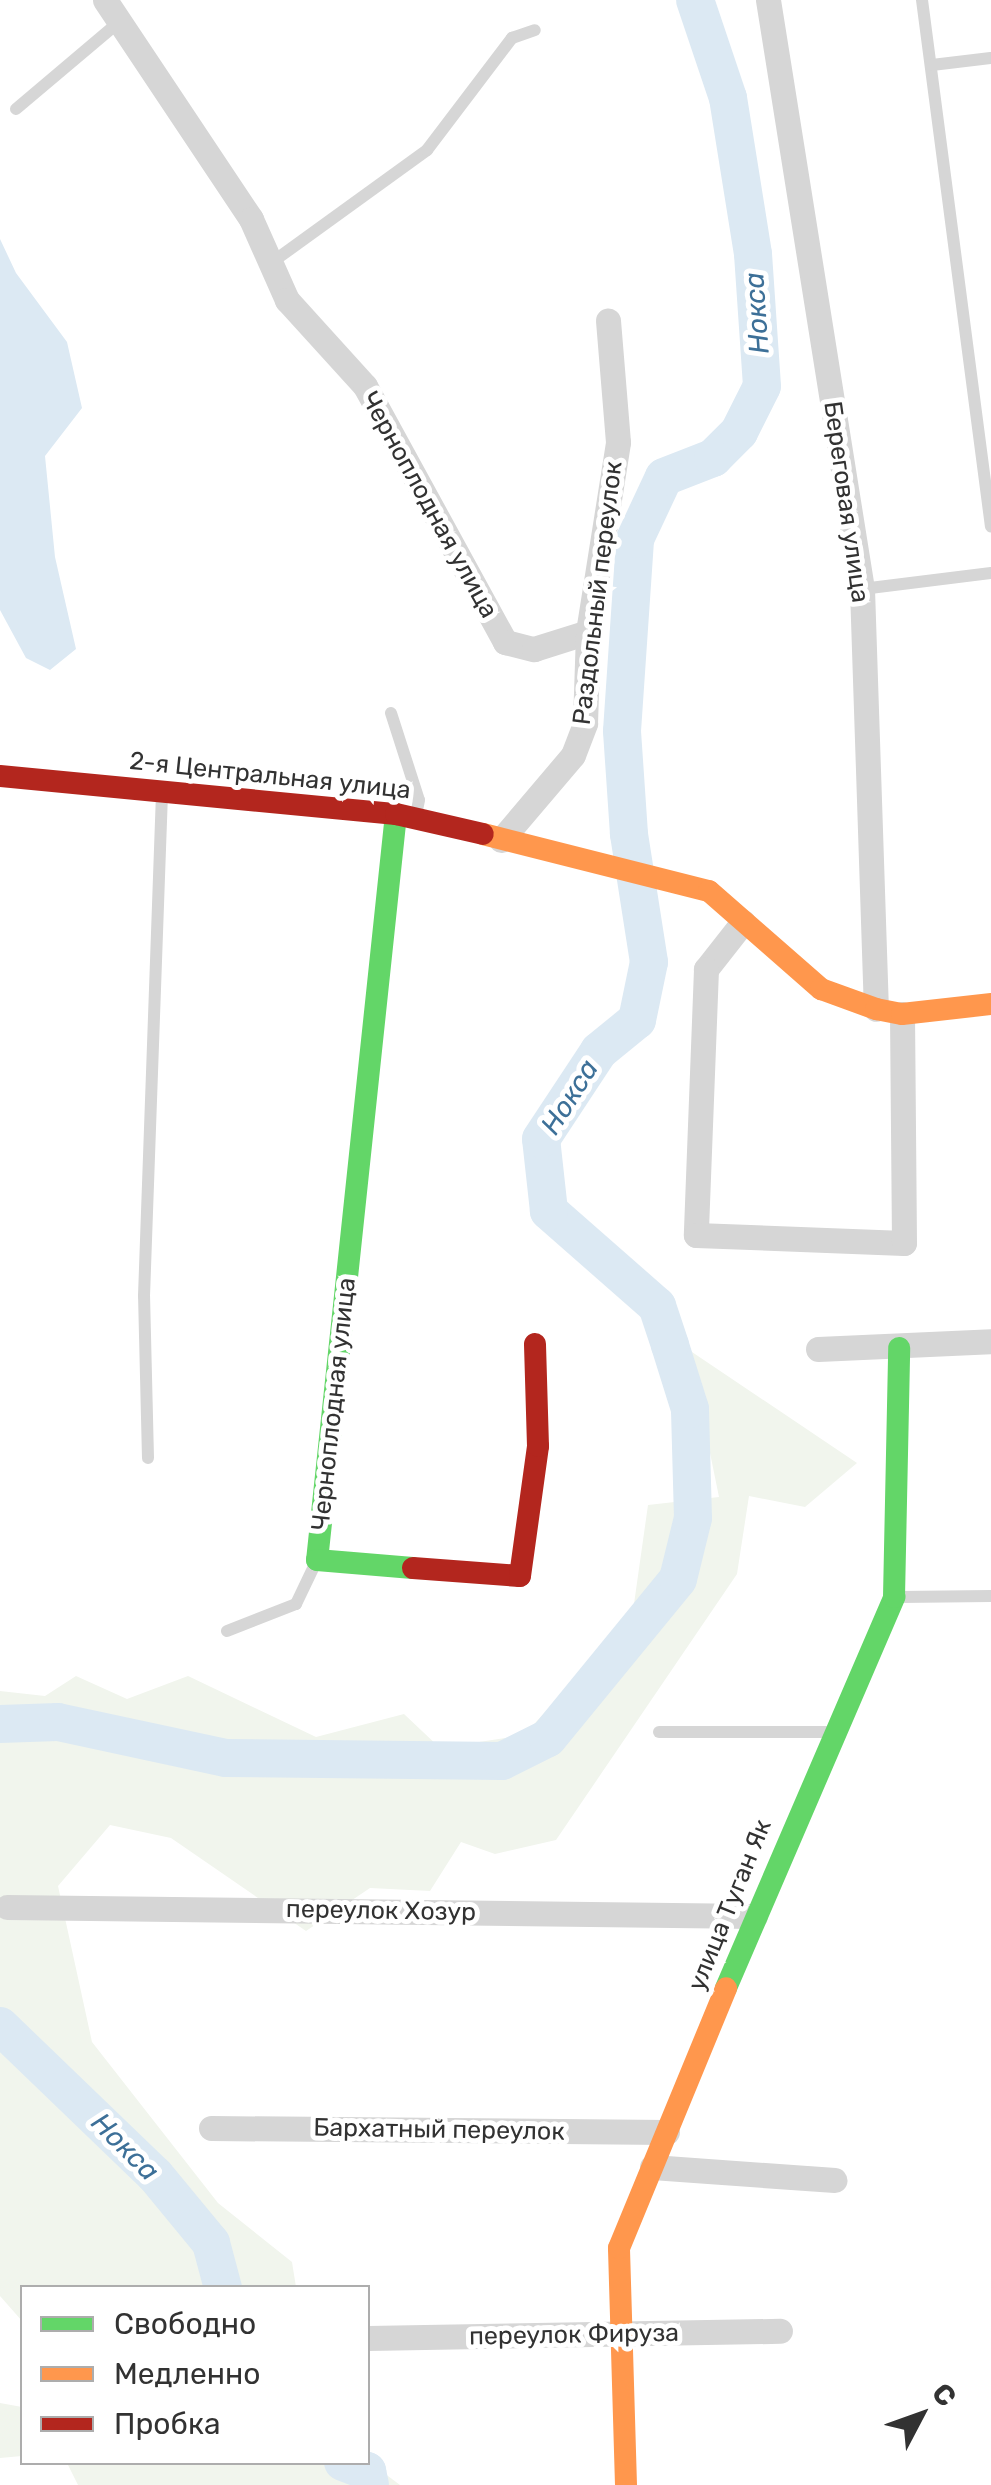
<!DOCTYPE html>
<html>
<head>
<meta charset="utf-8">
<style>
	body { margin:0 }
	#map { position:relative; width:991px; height:2485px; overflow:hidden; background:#fff; font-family:Rubik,sans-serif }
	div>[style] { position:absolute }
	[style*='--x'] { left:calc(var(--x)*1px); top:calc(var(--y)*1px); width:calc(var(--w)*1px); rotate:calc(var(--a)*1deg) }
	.green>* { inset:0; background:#f1f5ed }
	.water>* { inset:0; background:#dce9f3 }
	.river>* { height:38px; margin:-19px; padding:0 19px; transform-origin:19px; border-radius:19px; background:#dce9f3 }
	.lane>* { height:12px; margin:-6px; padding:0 6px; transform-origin:6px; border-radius:6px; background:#d6d6d6 }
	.street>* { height:25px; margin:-12.5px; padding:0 12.5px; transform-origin:12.5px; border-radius:12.5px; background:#d6d6d6 }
	.fast>* { height:22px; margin:-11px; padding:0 11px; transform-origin:11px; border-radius:11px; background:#63d668 }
	.slow>* { height:22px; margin:-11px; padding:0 11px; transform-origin:11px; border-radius:11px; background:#ff974d }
	.jam>* { height:22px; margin:-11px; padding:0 11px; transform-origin:11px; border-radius:11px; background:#b3261e }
	span { translate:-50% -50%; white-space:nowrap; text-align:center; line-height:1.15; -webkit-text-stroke:10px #fff; paint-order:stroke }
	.street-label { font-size:25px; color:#323232 }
	.water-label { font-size:28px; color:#3d7098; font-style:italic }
	.legend { position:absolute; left:20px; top:2285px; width:350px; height:180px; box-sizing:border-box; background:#fff; border:2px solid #adadad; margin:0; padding:12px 18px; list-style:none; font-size:30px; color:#323232 }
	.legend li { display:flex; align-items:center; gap:20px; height:50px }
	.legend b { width:50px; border:2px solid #adadad }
	.north { position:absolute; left:871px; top:2365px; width:100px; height:100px; -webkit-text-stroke:8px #fff; paint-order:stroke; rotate:49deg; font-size:28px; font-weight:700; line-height:40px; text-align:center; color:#323232 }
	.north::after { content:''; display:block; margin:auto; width:35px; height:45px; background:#323232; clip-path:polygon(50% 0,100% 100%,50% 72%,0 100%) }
</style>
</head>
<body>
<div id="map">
	<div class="green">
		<i style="clip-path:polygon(689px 1350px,857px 1463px,805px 1507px,749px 1496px,737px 1574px,556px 1840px,495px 1854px,461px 1842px,430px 1891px,370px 1888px,306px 1931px,171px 1838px,110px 1825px,58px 1886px,92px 2042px,218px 2203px,292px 2262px,296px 2287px,22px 2288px,22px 2321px,0 2296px,0 1691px,45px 1696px,76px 1676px,127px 1699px,188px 1676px,316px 1737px,404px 1714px,440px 1748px,524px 1735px,632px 1618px,648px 1505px,719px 1497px)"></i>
		<i style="clip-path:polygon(0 2403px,22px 2407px,22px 2456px,0 2458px)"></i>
		<i style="clip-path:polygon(368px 2461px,400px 2485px,78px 2485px,67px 2463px)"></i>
	</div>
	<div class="water">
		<i style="clip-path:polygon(0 239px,16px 273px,67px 342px,82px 408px,45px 456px,55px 557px,76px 649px,50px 670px,26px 658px,0 610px)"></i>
	</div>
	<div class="river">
		<i style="--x:0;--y:1724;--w:58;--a:-2"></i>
		<i style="--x:58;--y:1722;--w:172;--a:12.1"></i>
		<i style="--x:226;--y:1758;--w:276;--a:0.6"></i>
		<i style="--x:502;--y:1761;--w:51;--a:-26.6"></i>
		<i style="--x:548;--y:1738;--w:205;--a:-50.7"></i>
		<i style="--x:678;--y:1579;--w:63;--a:-76.2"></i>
		<i style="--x:693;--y:1518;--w:109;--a:-91.6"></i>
		<i style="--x:690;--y:1409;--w:67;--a:-107.4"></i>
		<i style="--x:670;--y:1345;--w:41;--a:-108.4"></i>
		<i style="--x:657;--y:1306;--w:144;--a:-138.7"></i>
		<i style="--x:549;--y:1211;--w:72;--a:-96.3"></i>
		<i style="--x:541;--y:1139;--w:105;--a:-56.6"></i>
		<i style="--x:599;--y:1051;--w:49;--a:-39.2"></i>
		<i style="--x:637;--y:1020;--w:59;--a:-78.3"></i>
		<i style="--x:649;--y:962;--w:130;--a:-98.9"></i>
		<i style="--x:629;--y:834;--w:103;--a:-93.9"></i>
		<i style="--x:622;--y:731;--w:192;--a:-86.1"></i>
		<i style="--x:635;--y:539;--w:68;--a:-64.9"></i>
		<i style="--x:664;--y:477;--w:53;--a:-21.2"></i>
		<i style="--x:713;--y:458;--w:37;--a:-45"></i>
		<i style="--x:739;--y:432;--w:51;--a:-63.4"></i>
		<i style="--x:762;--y:386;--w:132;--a:-93.9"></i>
		<i style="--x:753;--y:254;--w:158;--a:-99.1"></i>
		<i style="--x:728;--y:98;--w:103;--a:-108.6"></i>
		<i style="--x:0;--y:2026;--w:215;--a:43.9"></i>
		<i style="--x:155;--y:2175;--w:88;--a:50.5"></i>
		<i style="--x:211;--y:2243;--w:47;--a:75.1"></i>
		<i style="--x:343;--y:2462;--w:26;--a:21"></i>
		<i style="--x:367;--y:2471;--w:14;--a:78"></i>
	</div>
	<div class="lane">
		<i style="--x:922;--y:0;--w:531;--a:82.54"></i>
		<i style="--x:932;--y:65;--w:59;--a:-6.8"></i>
		<i style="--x:16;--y:109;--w:135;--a:-40.2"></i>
		<i style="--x:271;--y:263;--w:193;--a:-35.9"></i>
		<i style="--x:427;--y:150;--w:141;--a:-52.8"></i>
		<i style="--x:512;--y:38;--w:24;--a:-19"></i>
		<i style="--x:862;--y:589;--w:130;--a:-7.1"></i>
		<i style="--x:391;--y:713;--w:91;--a:72.2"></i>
		<i style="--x:419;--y:800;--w:16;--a:101"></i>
		<i style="--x:148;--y:1458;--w:162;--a:-91.4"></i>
		<i style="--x:144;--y:1296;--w:502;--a:-87.95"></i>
		<i style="--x:899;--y:1597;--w:92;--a:-0.6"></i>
		<i style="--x:227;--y:1631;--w:74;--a:-21.4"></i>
		<i style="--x:296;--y:1604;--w:47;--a:-64.5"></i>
		<i style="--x:659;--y:1732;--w:167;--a:0"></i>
	</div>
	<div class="street">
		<i style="--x:105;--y:0;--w:263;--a:56.3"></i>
		<i style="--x:251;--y:219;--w:89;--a:66"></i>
		<i style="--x:287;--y:300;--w:116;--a:47.8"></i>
		<i style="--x:365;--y:386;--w:292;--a:61.3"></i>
		<i style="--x:505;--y:642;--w:30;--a:14"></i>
		<i style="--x:534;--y:649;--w:57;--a:-17.5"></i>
		<i style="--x:768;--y:0;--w:596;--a:80.93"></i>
		<i style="--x:862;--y:589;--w:420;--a:88.1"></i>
		<i style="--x:501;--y:840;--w:111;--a:-49.7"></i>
		<i style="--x:573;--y:755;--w:34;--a:-69"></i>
		<i style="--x:585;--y:723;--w:91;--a:-88.1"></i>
		<i style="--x:588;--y:632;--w:192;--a:-81"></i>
		<i style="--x:618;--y:442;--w:122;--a:-94.7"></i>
		<i style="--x:743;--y:922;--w:60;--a:128.2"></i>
		<i style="--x:706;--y:969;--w:266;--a:92.2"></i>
		<i style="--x:696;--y:1235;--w:208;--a:2.2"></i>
		<i style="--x:904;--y:1243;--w:229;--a:-90.5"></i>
		<i style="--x:818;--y:1349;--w:173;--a:-2.6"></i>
		<i style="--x:7;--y:1907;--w:748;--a:0.69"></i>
		<i style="--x:211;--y:2128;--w:456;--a:0.5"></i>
		<i style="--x:652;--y:2167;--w:183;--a:4.1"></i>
		<i style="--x:368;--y:2338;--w:412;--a:-1"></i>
	</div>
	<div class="fast">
		<i style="--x:396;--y:814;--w:750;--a:96.04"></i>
		<i style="--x:317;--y:1560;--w:96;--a:4.8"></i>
		<i style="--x:726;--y:1988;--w:426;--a:-66.7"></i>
		<i style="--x:894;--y:1597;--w:249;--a:-88.8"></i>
	</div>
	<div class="slow">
		<i style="--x:483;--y:834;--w:233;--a:14.2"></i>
		<i style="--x:709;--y:891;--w:149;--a:41.2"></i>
		<i style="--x:821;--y:989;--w:59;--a:20"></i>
		<i style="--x:876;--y:1009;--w:26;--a:11"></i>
		<i style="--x:902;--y:1014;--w:90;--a:-6.4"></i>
		<i style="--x:626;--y:2485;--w:237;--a:-91.7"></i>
		<i style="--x:619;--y:2248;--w:281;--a:-67.6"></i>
	</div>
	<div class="jam">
		<i style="--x:0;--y:776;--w:398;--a:5.5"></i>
		<i style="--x:396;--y:814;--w:89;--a:12.9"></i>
		<i style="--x:413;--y:1568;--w:107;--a:4.3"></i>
		<i style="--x:520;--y:1576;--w:131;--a:-82.1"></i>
		<i style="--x:538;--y:1446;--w:102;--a:-91.7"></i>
	</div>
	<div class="street-label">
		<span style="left:846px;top:502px;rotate:82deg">Береговая улица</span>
		<span style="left:429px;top:505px;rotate:61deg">Черноплодная улица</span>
		<span style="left:598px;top:593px;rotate:-83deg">Раздольный переулок</span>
		<span style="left:270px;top:776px;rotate:6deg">2-я Центральная улица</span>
		<span style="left:334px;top:1404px;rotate:-84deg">Черноплодная улица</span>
		<span style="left:730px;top:1905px;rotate:-68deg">улица Туган Як</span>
		<span style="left:381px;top:1911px;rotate:1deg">переулок Хозур</span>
		<span style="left:439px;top:2130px;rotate:1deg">Бархатный переулок</span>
		<span style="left:574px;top:2335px;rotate:-1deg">переулок Фируза</span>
	</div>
	<div class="water-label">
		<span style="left:757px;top:313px;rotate:-94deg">Нокса</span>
		<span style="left:570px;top:1097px;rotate:-58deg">Нокса</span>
		<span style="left:125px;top:2147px;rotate:45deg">Нокса</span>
	</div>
	<ul class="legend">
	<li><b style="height:12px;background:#63d668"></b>Свободно</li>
	<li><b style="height:12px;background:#ff974d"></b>Медленно</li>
	<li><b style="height:12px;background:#b3261e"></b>Пробка</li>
	</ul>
	<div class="north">С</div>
</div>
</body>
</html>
